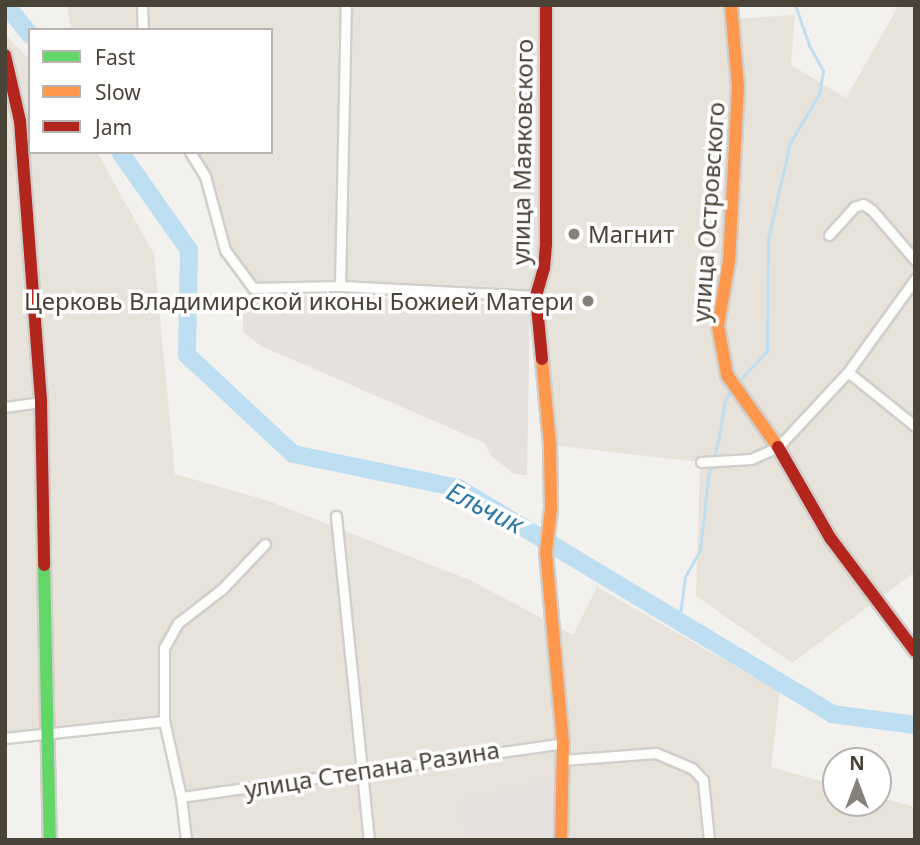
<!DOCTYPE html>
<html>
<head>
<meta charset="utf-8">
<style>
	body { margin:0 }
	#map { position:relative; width:920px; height:845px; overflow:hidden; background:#f3f1ee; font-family:"Noto Sans",sans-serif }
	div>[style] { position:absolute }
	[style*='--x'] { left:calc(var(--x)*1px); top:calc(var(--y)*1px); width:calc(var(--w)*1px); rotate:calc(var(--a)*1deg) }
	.residential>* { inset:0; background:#e7e3db }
	.industrial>* { inset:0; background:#e6e1dd }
	.stream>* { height:2.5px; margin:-1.25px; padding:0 1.25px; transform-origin:1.25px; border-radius:1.25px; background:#bedef1 }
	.river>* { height:18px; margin:-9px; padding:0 9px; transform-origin:9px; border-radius:9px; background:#bedef1 }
	.roads { filter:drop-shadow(2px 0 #d1cfcb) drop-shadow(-2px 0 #d1cfcb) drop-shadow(0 2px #d1cfcb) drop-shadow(0 -2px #d1cfcb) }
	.street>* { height:9px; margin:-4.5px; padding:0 4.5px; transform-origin:4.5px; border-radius:4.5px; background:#fdfdfc }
	.fast>* { height:12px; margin:-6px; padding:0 6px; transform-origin:6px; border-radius:6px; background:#63d668 }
	.slow>* { height:12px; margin:-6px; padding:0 6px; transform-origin:6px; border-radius:6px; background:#ff974d }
	.jam>* { height:12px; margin:-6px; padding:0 6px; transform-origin:6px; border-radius:6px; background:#b3261e }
	.dots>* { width:19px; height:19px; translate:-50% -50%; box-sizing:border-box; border:4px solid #fff; border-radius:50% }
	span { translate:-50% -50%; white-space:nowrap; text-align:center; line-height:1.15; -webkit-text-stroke:7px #fff; paint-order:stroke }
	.street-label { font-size:24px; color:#4a4338 }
	.poi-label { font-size:24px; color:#4a4338 }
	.left { translate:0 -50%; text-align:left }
	.right { translate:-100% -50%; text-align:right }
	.water-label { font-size:26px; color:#2b78a8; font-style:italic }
	.frame { position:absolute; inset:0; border:7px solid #4a4338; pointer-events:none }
	.legend { position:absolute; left:28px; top:28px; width:245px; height:126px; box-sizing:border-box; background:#fff; border:2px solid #b7b4af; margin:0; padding:9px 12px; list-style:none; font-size:21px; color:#4a4338 }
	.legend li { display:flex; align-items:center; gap:14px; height:35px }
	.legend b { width:35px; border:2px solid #b7b4af }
	.north { position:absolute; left:822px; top:747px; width:70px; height:70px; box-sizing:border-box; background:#fff; border:2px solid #b7b4af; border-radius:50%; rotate:0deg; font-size:19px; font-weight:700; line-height:28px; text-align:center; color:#4a4338 }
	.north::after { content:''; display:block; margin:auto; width:24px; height:32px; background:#858078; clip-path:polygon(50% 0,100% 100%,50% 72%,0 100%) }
</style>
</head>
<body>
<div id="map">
	<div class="residential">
		<i style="clip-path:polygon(67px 5px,731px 5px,731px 19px,795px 15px,791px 65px,846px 98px,899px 5px,915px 5px,915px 572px,792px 663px,696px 596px,700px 462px,550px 445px,535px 296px,253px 288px,225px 250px,205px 176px,190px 152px,271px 152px,271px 30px,71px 30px)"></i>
		<i style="clip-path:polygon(5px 34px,30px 60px,30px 152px,97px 152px,154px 254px,175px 474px,266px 500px,470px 580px,573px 635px,597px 587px,780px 692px,771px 767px,836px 785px,836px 803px,878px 803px,878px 797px,915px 807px,915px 840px,186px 840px,164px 721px,5px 737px)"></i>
	</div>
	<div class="industrial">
		<i style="clip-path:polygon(325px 295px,530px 307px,527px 475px,514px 474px,490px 455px,485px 443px,261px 346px,243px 332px,243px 297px)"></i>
		<i style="clip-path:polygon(557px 782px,557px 840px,465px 840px,462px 801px,523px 784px)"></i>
	</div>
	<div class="stream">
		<i style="--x:738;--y:382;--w:42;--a:-46.9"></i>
		<i style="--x:767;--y:351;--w:112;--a:-89.5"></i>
		<i style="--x:768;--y:239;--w:98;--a:-77.1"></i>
		<i style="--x:790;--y:143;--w:57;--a:-59.4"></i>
		<i style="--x:819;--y:94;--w:23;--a:-80"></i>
		<i style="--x:823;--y:71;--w:26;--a:-119"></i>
		<i style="--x:810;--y:48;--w:46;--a:-109.2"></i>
		<i style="--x:679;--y:623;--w:46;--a:-82.6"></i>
		<i style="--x:685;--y:577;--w:31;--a:-61"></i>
		<i style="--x:700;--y:550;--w:73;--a:-83.7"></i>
		<i style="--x:708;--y:477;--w:41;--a:-74.6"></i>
		<i style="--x:719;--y:437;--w:33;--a:-81"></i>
		<i style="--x:724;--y:404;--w:17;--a:-65"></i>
	</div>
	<div class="river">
		<i style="--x:6;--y:5;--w:38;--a:51"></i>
		<i style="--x:120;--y:152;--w:120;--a:54.9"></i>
		<i style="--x:189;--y:250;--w:105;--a:91.1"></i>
		<i style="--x:187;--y:355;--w:145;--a:43"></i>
		<i style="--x:293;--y:454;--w:168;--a:11.6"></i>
		<i style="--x:458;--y:488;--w:437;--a:31.1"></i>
		<i style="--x:832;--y:714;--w:84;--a:7.5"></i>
	</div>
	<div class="roads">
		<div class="street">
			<i style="--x:142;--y:5;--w:25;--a:88"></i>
			<i style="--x:190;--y:152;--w:28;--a:58"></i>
			<i style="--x:205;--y:176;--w:77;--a:74.9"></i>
			<i style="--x:225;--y:250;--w:47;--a:53.6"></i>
			<i style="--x:253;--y:288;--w:87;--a:-1.3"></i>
			<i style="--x:340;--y:286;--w:196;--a:2.9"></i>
			<i style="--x:829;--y:235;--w:38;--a:-48"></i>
			<i style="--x:854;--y:207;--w:9;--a:-18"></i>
			<i style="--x:863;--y:204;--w:11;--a:34"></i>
			<i style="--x:872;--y:210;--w:66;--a:49.3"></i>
			<i style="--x:340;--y:286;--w:281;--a:-88.8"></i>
			<i style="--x:848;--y:372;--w:86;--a:38.9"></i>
			<i style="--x:5;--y:407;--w:36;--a:-8"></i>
			<i style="--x:701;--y:462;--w:50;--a:-3.4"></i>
			<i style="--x:751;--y:459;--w:30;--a:-24"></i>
			<i style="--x:778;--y:447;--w:103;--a:-47"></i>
			<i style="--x:848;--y:372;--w:115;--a:-54.2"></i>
			<i style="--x:336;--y:516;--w:326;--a:84.2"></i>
			<i style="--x:5;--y:738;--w:160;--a:-6.1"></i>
			<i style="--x:563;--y:760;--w:93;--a:-4.3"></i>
			<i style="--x:656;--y:753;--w:39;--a:23"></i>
			<i style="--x:692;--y:768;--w:16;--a:47"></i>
			<i style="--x:703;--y:780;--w:60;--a:84.3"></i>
			<i style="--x:181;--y:797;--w:386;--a:-8"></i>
			<i style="--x:186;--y:840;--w:43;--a:-96.6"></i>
			<i style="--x:181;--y:797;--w:78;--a:-102.6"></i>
			<i style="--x:164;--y:721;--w:73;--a:-90"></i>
			<i style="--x:164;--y:648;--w:29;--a:-61"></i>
			<i style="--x:178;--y:623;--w:56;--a:-37.7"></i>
			<i style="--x:222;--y:589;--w:62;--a:-46.3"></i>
		</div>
		<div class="fast">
			<i style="--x:44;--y:565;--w:275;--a:88.8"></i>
		</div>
		<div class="slow">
			<i style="--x:731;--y:5;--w:81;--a:85.1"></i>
			<i style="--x:738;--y:86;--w:175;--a:92.9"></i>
			<i style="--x:729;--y:261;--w:66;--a:99.6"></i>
			<i style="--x:718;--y:326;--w:50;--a:79.6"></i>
			<i style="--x:727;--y:375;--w:88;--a:54.7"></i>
			<i style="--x:542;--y:359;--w:86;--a:84.7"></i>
			<i style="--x:550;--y:445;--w:64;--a:89.1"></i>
			<i style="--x:551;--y:509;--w:43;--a:96.6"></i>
			<i style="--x:546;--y:552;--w:192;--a:84.9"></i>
			<i style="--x:563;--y:743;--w:97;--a:91.2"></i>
		</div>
		<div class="jam">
			<i style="--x:5;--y:55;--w:68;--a:77.2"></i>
			<i style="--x:20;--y:121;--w:282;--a:85.7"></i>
			<i style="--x:41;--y:402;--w:163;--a:88.9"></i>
			<i style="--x:542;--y:359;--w:63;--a:-95.4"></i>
			<i style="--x:536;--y:296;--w:29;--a:-74"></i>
			<i style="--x:544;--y:268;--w:25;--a:-85"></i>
			<i style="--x:546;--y:243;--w:238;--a:-90"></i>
			<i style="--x:778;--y:447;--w:106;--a:60.1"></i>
			<i style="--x:831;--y:539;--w:140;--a:53.1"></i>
		</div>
	</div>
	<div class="dots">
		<i style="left:574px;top:234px;background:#858078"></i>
		<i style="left:588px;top:301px;background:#858078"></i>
	</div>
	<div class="street-label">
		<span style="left:522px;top:152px;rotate:-89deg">улица Маяковского</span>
		<span style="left:708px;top:212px;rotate:-86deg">улица Островского</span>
		<span style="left:372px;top:769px;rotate:-9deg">улица Степана Разина</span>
	</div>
	<div class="poi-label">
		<span class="left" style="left:588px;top:234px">Магнит</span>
		<span class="right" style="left:574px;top:301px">Церковь Владимирской иконы Божией Матери</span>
	</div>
	<div class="water-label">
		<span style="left:485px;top:508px;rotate:27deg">Ельчик</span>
	</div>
	<div class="frame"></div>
	<ul class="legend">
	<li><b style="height:9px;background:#63d668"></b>Fast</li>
	<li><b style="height:9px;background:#ff974d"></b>Slow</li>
	<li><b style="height:9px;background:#b3261e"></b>Jam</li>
	</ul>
	<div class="north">N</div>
</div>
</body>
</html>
